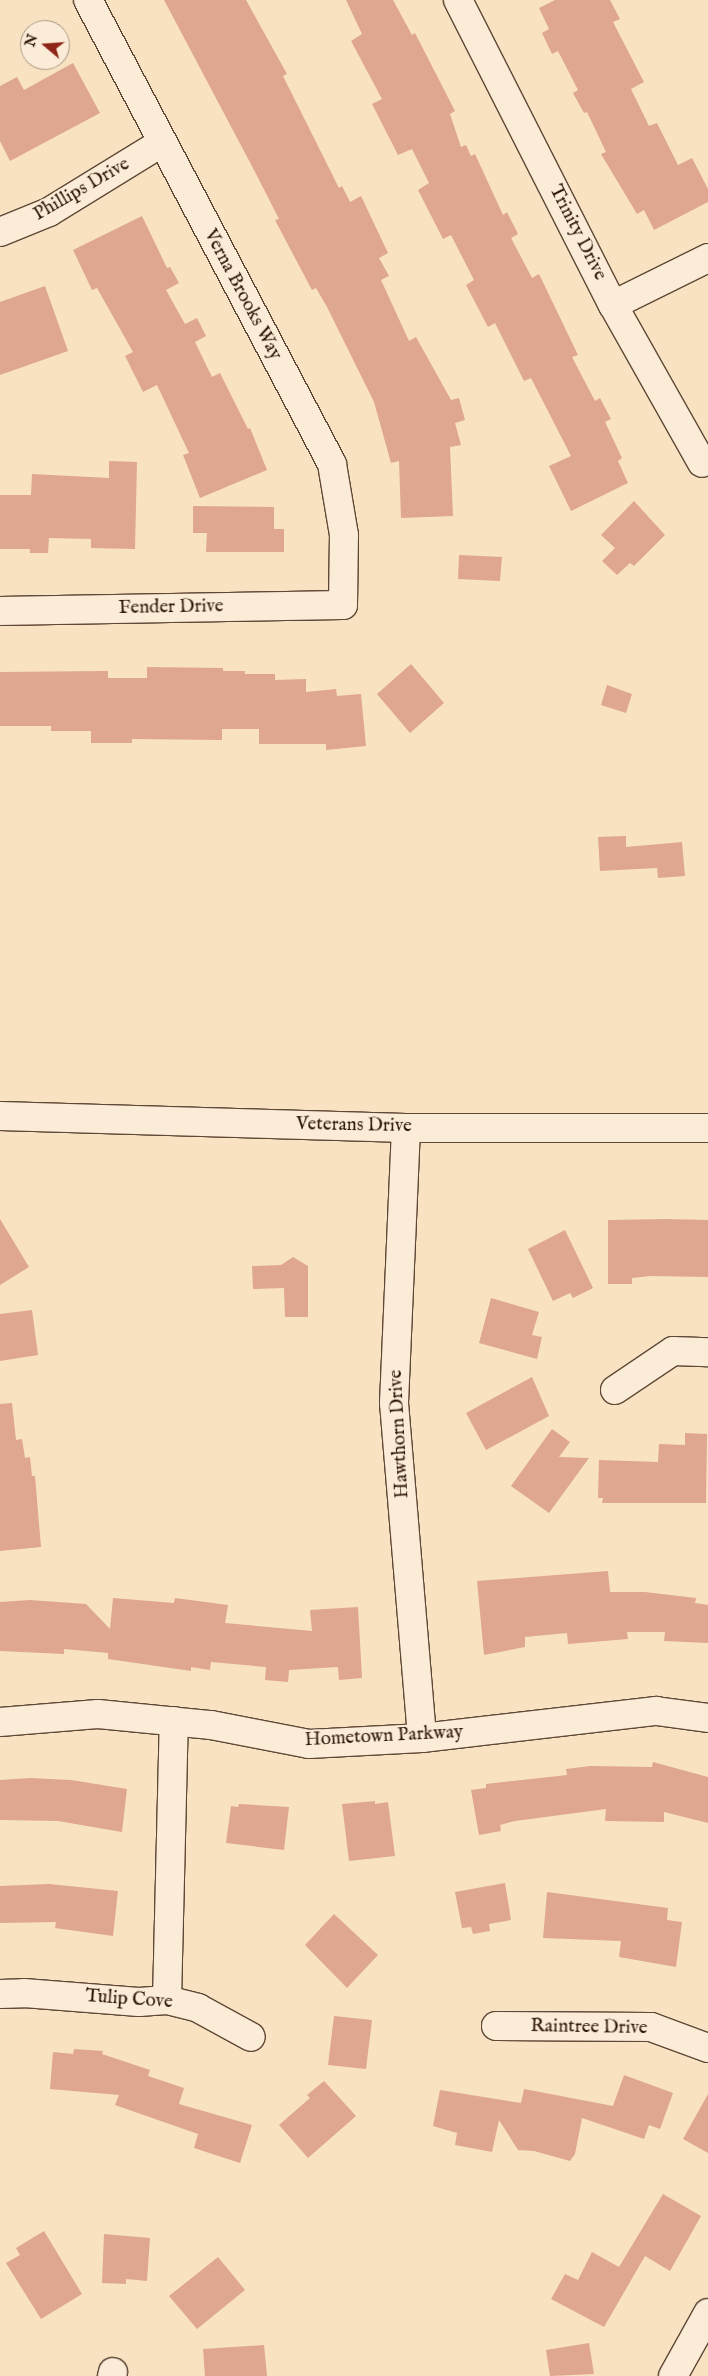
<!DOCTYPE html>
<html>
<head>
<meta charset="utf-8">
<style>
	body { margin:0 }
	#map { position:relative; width:708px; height:2376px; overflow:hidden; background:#f9e2c1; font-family:"IM FELL English",serif }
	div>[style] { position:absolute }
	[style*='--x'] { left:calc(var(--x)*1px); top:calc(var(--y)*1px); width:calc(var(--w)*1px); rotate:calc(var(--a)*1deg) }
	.building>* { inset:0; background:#dfa691 }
	.roads { filter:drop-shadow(1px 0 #5f4836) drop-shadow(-1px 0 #5f4836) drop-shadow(0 1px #5f4836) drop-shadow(0 -1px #5f4836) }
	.minor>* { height:28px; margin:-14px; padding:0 14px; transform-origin:14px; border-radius:14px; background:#fbecd7 }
	.secondary>* { height:28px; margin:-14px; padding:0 14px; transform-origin:14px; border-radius:14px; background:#fbecd7 }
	span { translate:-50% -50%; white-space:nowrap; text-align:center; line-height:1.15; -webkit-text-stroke:4px #fbecd7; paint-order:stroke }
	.street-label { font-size:19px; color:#2c1507 }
	.north { position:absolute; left:20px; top:20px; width:50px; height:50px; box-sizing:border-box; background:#fbecd7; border:1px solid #a89684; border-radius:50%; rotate:288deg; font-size:14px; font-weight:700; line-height:20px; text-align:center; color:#2c1507 }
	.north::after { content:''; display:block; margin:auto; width:18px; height:22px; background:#8f2418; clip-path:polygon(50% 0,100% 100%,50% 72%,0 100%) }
</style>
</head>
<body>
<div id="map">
	<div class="building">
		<i style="clip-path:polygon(164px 0,246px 0,287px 74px,283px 76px,339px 188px,342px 186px,350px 202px,361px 196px,388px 253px,379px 258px,389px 276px,381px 280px,409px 341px,416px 337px,451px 400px,459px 398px,465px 420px,455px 423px,461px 445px,450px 447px,453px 516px,401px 518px,399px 461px,391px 463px,374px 402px,327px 307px,316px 288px,312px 290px,286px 241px,275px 220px,279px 219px,254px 170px)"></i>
		<i style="clip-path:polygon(346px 0,393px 0,412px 35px,415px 33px,455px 111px,450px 114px,461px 147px,466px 145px,471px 156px,475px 154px,503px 215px,507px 212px,518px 234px,511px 238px,532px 278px,539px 274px,578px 355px,572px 357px,595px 401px,600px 398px,611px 419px,605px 422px,622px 458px,618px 461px,628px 483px,571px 511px,549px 466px,571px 456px,531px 378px,524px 381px,495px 323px,488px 327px,466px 285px,474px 280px,451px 235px,443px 239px,418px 190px,429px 183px,412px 149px,398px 155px,372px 104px,382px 99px,351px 41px,362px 34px)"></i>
		<i style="clip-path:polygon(555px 0,610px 0,620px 19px,613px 22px,644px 82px,631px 89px,649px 126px,657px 123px,678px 165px,692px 158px,708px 189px,708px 202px,654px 230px,644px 210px,637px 214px,601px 154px,606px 152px,587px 112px,584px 113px,573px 93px,578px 90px,558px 51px,552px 54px,542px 33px,549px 29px,539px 8px)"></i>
		<i style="clip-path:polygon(73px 63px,100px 113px,10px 161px,0 141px,0 86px,17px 77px,24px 90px)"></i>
		<i style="clip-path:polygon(142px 216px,167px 268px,170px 267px,179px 283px,166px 290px,185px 324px,197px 318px,206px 336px,195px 342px,212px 377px,220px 373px,248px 429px,250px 428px,267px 470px,200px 498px,183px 455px,189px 453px,157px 385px,143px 392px,125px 356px,133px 352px,97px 288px,92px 290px,73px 250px)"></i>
		<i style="clip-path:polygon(45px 286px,68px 351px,0 375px,0 302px)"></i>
		<i style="clip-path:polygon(109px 461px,137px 462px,135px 549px,91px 548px,91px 539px,49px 538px,48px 553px,30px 553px,30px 549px,0 549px,0 495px,31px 495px,32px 474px,109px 478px)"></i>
		<i style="clip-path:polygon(634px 501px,665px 535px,634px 566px,630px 563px,617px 575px,602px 561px,615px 548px,601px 535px)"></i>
		<i style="clip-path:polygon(193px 506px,274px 507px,274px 529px,284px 529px,284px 552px,206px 552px,207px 533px,193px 533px)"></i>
		<i style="clip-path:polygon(459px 555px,502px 557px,500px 581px,458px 579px)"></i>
		<i style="clip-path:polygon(411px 664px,444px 703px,410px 733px,377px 694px)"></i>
		<i style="clip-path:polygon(147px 667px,223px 668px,223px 671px,245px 671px,245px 674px,275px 674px,275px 680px,306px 679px,306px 692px,336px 689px,337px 696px,361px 694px,366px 746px,326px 750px,326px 744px,259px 744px,259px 729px,222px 729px,222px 740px,132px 739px,132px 743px,91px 743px,91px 731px,51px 731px,51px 726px,0 726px,0 672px,108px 671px,108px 678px,147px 678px)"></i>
		<i style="clip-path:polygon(607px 685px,632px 694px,626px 713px,601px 705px)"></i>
		<i style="clip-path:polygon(626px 836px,626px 847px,682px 842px,685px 876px,658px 878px,657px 868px,600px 871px,598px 837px)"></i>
		<i style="clip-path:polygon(0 1219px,29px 1267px,0 1285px)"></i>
		<i style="clip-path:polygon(666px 1219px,708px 1220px,708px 1277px,651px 1276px,632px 1278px,632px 1284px,608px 1284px,608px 1220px)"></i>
		<i style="clip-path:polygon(565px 1230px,593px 1288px,573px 1298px,570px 1293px,553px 1301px,528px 1249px)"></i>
		<i style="clip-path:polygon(293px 1257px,308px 1266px,308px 1317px,285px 1317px,284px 1288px,253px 1289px,252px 1266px,281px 1265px)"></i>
		<i style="clip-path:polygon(491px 1298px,539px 1312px,532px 1335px,542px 1337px,537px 1359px,479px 1343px)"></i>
		<i style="clip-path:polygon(32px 1310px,38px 1355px,0 1361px,0 1314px)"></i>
		<i style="clip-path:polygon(532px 1377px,549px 1416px,486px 1450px,466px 1413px)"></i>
		<i style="clip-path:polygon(12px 1403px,16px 1440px,22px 1439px,25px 1458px,30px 1457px,32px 1476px,35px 1476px,41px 1547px,0 1551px,0 1404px)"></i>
		<i style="clip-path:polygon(552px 1429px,570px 1442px,559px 1457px,589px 1458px,549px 1513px,511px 1486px)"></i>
		<i style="clip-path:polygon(685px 1433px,707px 1434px,706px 1503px,602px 1503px,603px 1498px,598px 1498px,599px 1460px,658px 1462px,659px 1444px,685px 1445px)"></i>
		<i style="clip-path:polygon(608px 1571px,610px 1592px,645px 1592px,696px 1598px,695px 1603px,708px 1605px,708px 1643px,664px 1641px,665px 1632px,627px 1632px,628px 1639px,568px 1644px,567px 1633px,525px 1637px,525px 1647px,484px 1655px,477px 1581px)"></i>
		<i style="clip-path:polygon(113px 1598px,174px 1603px,175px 1598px,228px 1605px,225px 1623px,312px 1631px,310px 1610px,358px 1607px,362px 1678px,339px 1680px,338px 1667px,289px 1670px,288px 1682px,265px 1680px,266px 1667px,211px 1662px,210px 1670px,191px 1667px,191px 1671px,108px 1659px,108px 1653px,64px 1649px,64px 1654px,0 1651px,0 1602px,30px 1600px,86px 1604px,110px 1629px)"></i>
		<i style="clip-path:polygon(653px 1762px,708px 1777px,708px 1823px,664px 1812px,664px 1822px,605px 1821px,606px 1809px,515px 1821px,500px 1825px,501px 1831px,479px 1835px,471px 1790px,486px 1788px,486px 1784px,567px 1775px,566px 1769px,590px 1766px,652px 1767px)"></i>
		<i style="clip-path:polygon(30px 1778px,71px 1780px,127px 1789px,122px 1832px,58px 1821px,0 1820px,0 1780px)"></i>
		<i style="clip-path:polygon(375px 1801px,375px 1804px,388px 1802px,395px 1856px,349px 1861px,342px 1804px)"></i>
		<i style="clip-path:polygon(239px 1804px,289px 1807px,284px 1850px,226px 1843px,231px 1806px,238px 1807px)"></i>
		<i style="clip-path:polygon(505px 1883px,511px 1920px,489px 1924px,490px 1931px,473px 1934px,471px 1927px,462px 1928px,455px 1892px)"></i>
		<i style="clip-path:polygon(49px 1884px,118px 1891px,113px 1936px,55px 1928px,56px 1922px,0 1923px,0 1886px)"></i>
		<i style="clip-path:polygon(547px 1892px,668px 1908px,667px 1920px,682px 1922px,676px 1967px,619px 1957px,621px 1941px,543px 1938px)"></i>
		<i style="clip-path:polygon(334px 1914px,378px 1955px,347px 1988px,305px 1945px)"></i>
		<i style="clip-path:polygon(334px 2016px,372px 2020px,366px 2069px,328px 2065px)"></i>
		<i style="clip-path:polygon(74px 2049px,103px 2051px,102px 2054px,150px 2070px,148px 2076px,184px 2088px,179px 2104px,252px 2125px,240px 2163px,194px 2148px,198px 2134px,115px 2105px,119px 2095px,50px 2089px,53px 2052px,73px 2054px)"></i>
		<i style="clip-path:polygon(624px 2075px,673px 2093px,660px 2129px,649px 2125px,644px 2139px,582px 2118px,575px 2154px,570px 2161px,534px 2151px,518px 2150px,499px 2120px,492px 2152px,455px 2145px,457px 2133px,433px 2126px,440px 2090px,521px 2103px,524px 2089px,613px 2106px)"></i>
		<i style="clip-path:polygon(324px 2081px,356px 2116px,308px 2158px,279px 2125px,310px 2098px,307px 2095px)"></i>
		<i style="clip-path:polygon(708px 2094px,708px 2153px,683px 2139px)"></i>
		<i style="clip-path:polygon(663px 2194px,701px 2216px,670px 2271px,645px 2256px,604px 2327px,551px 2299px,565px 2274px,578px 2280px,592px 2252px,619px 2267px)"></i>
		<i style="clip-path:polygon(44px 2231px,82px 2294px,41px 2319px,6px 2263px,20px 2255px,16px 2248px)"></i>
		<i style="clip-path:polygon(104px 2234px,150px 2238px,147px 2281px,126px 2279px,126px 2284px,102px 2283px)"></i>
		<i style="clip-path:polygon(218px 2257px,245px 2290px,197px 2329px,169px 2296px)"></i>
		<i style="clip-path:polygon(589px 2343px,594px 2374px,550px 2376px,546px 2350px)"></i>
		<i style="clip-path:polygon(264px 2345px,267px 2376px,205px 2376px,203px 2349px)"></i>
	</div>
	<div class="roads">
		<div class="minor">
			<i style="--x:458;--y:0;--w:342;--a:63.1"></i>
			<i style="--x:613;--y:305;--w:181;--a:60.6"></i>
			<i style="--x:0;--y:232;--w:53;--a:-22.2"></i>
			<i style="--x:49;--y:212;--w:132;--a:-31.6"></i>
			<i style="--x:613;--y:305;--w:106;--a:-26.3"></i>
			<i style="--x:0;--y:611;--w:343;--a:-1"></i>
			<i style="--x:343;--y:605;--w:70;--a:-89.2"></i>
			<i style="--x:344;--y:535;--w:72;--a:-99.6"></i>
			<i style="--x:332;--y:464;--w:524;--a:-117.74"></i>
			<i style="--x:406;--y:1128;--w:275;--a:92.5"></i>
			<i style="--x:394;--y:1403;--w:336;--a:85.2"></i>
			<i style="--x:615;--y:1390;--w:70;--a:-33.9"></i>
			<i style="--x:673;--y:1351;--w:35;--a:2"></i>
			<i style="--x:0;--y:1722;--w:98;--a:-4.7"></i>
			<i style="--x:98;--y:1714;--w:114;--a:5.6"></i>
			<i style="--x:211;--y:1725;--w:100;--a:11"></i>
			<i style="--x:309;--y:1744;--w:113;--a:-3"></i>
			<i style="--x:422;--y:1738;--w:236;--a:-6.6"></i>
			<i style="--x:656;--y:1711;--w:52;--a:7.7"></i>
			<i style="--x:0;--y:1994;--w:24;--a:-2"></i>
			<i style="--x:24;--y:1993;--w:115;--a:4.5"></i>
			<i style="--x:139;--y:2002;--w:28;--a:-4"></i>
			<i style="--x:167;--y:2000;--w:32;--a:14"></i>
			<i style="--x:198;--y:2008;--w:60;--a:28.7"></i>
			<i style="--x:167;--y:2000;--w:279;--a:-88.6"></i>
			<i style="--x:496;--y:2026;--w:155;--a:0.4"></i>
			<i style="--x:651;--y:2027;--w:61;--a:20.2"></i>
			<i style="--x:112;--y:2376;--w:4;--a:-76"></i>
			<i style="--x:673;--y:2376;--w:72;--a:-60.9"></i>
		</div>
		<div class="secondary">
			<i style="--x:0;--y:1116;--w:406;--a:1.7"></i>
			<i style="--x:406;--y:1128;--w:302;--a:0"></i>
		</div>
	</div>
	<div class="street-label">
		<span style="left:82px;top:190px;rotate:-30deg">Phillips Drive</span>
		<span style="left:577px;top:233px;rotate:63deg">Trinity Drive</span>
		<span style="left:242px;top:295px;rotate:62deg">Verna Brooks Way</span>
		<span style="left:171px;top:608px;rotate:-1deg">Fender Drive</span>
		<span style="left:354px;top:1126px;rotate:1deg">Veterans Drive</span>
		<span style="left:400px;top:1434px;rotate:-93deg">Hawthorn Drive</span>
		<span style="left:384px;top:1737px;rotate:-3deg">Hometown Parkway</span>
		<span style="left:129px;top:2000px;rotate:4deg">Tulip Cove</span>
		<span style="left:589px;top:2028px;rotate:1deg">Raintree Drive</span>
	</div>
	<div class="north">N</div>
</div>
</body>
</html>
